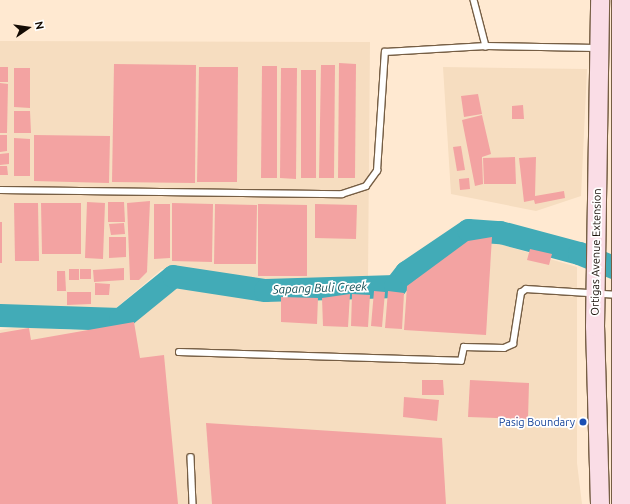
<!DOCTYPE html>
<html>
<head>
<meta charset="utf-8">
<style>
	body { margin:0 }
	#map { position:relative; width:630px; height:504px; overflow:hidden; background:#ffe9d1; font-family:Ubuntu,sans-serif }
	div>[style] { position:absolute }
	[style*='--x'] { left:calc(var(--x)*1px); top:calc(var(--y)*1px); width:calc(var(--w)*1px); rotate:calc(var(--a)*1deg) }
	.built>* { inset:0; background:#f6ddc0 }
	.river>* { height:23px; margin:-11.5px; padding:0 11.5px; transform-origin:11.5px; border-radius:11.5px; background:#42abb7 }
	.building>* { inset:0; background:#f3a3a2 }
	.roads { filter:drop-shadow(1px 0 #765e44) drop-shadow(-1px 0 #765e44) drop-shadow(0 1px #765e44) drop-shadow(0 -1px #765e44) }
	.lane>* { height:5.5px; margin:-2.75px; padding:0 2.75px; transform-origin:2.75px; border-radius:2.75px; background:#fff }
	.primary>* { height:18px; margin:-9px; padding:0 9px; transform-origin:9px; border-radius:9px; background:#fadde6 }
	.dots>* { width:11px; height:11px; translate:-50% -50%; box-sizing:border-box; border:2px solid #fff; border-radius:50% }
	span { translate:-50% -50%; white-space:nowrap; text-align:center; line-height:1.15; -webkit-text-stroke:3.5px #fff; paint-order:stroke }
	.street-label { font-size:11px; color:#140b03 }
	.transit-label { font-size:11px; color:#164399 }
	.right { translate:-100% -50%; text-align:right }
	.water-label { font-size:12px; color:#114e55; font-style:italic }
	.north { position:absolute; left:8px; top:8px; width:40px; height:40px; -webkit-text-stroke:3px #fff; paint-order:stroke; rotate:77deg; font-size:11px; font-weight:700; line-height:16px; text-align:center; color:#140b03 }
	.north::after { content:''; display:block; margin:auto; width:14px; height:18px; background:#140b03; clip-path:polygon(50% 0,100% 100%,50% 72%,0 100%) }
</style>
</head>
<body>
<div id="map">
	<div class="built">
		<i style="clip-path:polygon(0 41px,370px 42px,368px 280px,261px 279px,162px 269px,110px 313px,0 311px)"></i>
		<i style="clip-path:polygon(443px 67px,587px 69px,581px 196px,536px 211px,451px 194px)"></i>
		<i style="clip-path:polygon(483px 239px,577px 267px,577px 463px,582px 504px,0 504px,0 330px,23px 326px,70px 330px,127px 326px,138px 320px,163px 289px,400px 293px,435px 263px,462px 246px)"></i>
	</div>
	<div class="river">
		<i style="--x:0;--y:315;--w:120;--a:1.9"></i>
		<i style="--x:120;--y:319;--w:68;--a:-39.1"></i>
		<i style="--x:173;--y:276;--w:93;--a:8.7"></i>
		<i style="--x:265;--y:290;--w:130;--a:-1.8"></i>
		<i style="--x:395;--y:286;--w:18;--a:-52"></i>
		<i style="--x:406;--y:272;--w:75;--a:-34.1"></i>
		<i style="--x:468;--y:230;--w:32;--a:4"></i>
		<i style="--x:500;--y:232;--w:82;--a:14.9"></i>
		<i style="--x:579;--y:253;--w:55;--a:22.4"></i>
	</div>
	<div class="building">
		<i style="clip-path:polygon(339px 63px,356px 64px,355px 178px,338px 178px)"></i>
		<i style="clip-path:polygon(114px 64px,196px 65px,195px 183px,112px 182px)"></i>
		<i style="clip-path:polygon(321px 65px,335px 65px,334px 178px,319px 178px)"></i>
		<i style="clip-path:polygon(262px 66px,277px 66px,277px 178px,261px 178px)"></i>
		<i style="clip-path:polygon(0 67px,8px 67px,8px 82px,0 82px)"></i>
		<i style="clip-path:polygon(199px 67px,238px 67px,237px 182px,197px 182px)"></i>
		<i style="clip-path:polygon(14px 68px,30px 68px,30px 108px,14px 107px)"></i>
		<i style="clip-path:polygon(281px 68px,297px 68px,296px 179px,280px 178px)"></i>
		<i style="clip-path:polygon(301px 70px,316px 70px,316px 178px,301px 178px)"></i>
		<i style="clip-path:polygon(0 83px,8px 84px,7px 133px,0 133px)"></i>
		<i style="clip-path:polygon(478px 94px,482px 114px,464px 117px,461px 96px)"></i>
		<i style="clip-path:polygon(523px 105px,524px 119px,512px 119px,512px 106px)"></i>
		<i style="clip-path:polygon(14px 111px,30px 111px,31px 133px,14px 133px)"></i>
		<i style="clip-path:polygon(482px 115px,491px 154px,482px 157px,483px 184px,475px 186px,462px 120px)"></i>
		<i style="clip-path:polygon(0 135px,7px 135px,7px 151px,0 152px)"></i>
		<i style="clip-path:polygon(34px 135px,110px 136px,109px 183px,34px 181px)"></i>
		<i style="clip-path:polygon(14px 138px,30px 139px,30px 176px,14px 176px)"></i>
		<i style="clip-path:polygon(461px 146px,465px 170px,457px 171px,453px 147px)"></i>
		<i style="clip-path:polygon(9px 153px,9px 164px,0 165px,0 154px)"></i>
		<i style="clip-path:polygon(515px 157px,516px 184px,484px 184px,483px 158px)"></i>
		<i style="clip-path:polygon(536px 157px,535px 196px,564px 191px,565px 198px,535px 204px,534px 200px,524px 202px,519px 158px)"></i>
		<i style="clip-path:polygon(0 166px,7px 166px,8px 175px,0 175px)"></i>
		<i style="clip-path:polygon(469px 178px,470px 189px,460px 190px,459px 179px)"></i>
		<i style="clip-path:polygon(150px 201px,147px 272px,139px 280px,130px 280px,127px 203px)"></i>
		<i style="clip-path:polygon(87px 202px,105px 203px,103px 259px,85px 258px)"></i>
		<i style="clip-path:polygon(108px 202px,124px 202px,125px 222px,108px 222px)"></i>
		<i style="clip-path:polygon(14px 203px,38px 203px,39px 261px,15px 261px)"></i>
		<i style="clip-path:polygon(41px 203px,81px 203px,81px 254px,42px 254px)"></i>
		<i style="clip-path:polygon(172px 203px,213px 204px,212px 262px,172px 261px)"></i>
		<i style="clip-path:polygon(154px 204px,170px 204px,170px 258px,154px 259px)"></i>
		<i style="clip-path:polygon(215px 204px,257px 205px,256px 264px,214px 264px)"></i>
		<i style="clip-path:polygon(258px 204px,307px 205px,307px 276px,258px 276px)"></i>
		<i style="clip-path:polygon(315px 204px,357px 205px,356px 239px,315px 238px)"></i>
		<i style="clip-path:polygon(0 222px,2px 222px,2px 263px,0 263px)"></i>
		<i style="clip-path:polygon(124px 223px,125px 234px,111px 235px,109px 224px)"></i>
		<i style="clip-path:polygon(109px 237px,126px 237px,126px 257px,109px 258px)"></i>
		<i style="clip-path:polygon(492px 237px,486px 335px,404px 330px,407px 286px,468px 241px)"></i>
		<i style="clip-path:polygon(530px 249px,552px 254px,549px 265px,527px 260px)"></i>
		<i style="clip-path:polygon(124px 268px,124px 280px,94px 282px,93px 270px)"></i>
		<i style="clip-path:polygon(69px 269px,79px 269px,79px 280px,69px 280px)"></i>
		<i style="clip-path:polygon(80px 269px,91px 269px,91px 279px,80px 279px)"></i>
		<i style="clip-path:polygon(57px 271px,65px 271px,66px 291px,57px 291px)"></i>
		<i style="clip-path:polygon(95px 283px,110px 284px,109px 295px,95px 295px)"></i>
		<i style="clip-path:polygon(374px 291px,385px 292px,382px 327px,371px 326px)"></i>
		<i style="clip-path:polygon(388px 291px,404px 293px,402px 329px,385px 328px)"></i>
		<i style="clip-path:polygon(67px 292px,91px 292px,91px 304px,67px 305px)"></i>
		<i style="clip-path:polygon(350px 294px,348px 327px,323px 326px,322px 298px)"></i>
		<i style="clip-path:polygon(352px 294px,370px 295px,368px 327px,351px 326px)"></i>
		<i style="clip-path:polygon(281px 297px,318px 298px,317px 324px,281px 322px)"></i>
		<i style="clip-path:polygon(134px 322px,140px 358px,164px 355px,178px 504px,0 504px,0 333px,29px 328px,31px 340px)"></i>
		<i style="clip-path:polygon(422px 380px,443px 380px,444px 395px,422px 395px)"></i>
		<i style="clip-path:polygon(470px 380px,529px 383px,528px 419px,468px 417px)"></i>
		<i style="clip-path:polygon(404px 397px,439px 400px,437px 421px,403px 417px)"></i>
		<i style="clip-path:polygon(206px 423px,442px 438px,446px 504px,212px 504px)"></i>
	</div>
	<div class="roads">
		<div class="lane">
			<i style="--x:474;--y:0;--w:48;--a:75.4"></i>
			<i style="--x:0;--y:190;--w:342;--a:0.7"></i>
			<i style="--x:342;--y:194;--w:25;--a:-18"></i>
			<i style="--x:366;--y:186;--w:19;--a:-54"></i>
			<i style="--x:377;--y:171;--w:119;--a:-86.2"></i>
			<i style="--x:385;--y:52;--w:101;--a:-3.4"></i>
			<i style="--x:486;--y:46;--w:110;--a:1"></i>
			<i style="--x:179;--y:352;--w:282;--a:1.8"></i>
			<i style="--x:461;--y:361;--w:14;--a:-78"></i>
			<i style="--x:464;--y:347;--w:40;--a:1.4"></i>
			<i style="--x:504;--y:348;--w:10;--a:-24"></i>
			<i style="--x:513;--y:344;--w:52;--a:-81.1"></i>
			<i style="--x:521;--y:293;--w:6;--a:-39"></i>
			<i style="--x:526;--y:289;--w:93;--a:3.7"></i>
			<i style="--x:191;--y:457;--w:47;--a:87.6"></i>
		</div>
		<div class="primary">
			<i style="--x:621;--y:0;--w:504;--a:90"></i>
			<i style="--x:600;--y:504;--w:177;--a:-91.6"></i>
			<i style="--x:595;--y:327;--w:327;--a:-89.1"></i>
		</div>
	</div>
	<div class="dots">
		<i style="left:583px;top:422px;background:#1a4fb4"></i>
	</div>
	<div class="street-label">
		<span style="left:596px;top:252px;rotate:-89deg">Ortigas Avenue Extension</span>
	</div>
	<div class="transit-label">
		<span class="right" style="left:575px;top:422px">Pasig Boundary</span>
	</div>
	<div class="water-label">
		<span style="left:320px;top:288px;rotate:-2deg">Sapang Buli Creek</span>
	</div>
	<div class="north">N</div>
</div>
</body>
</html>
